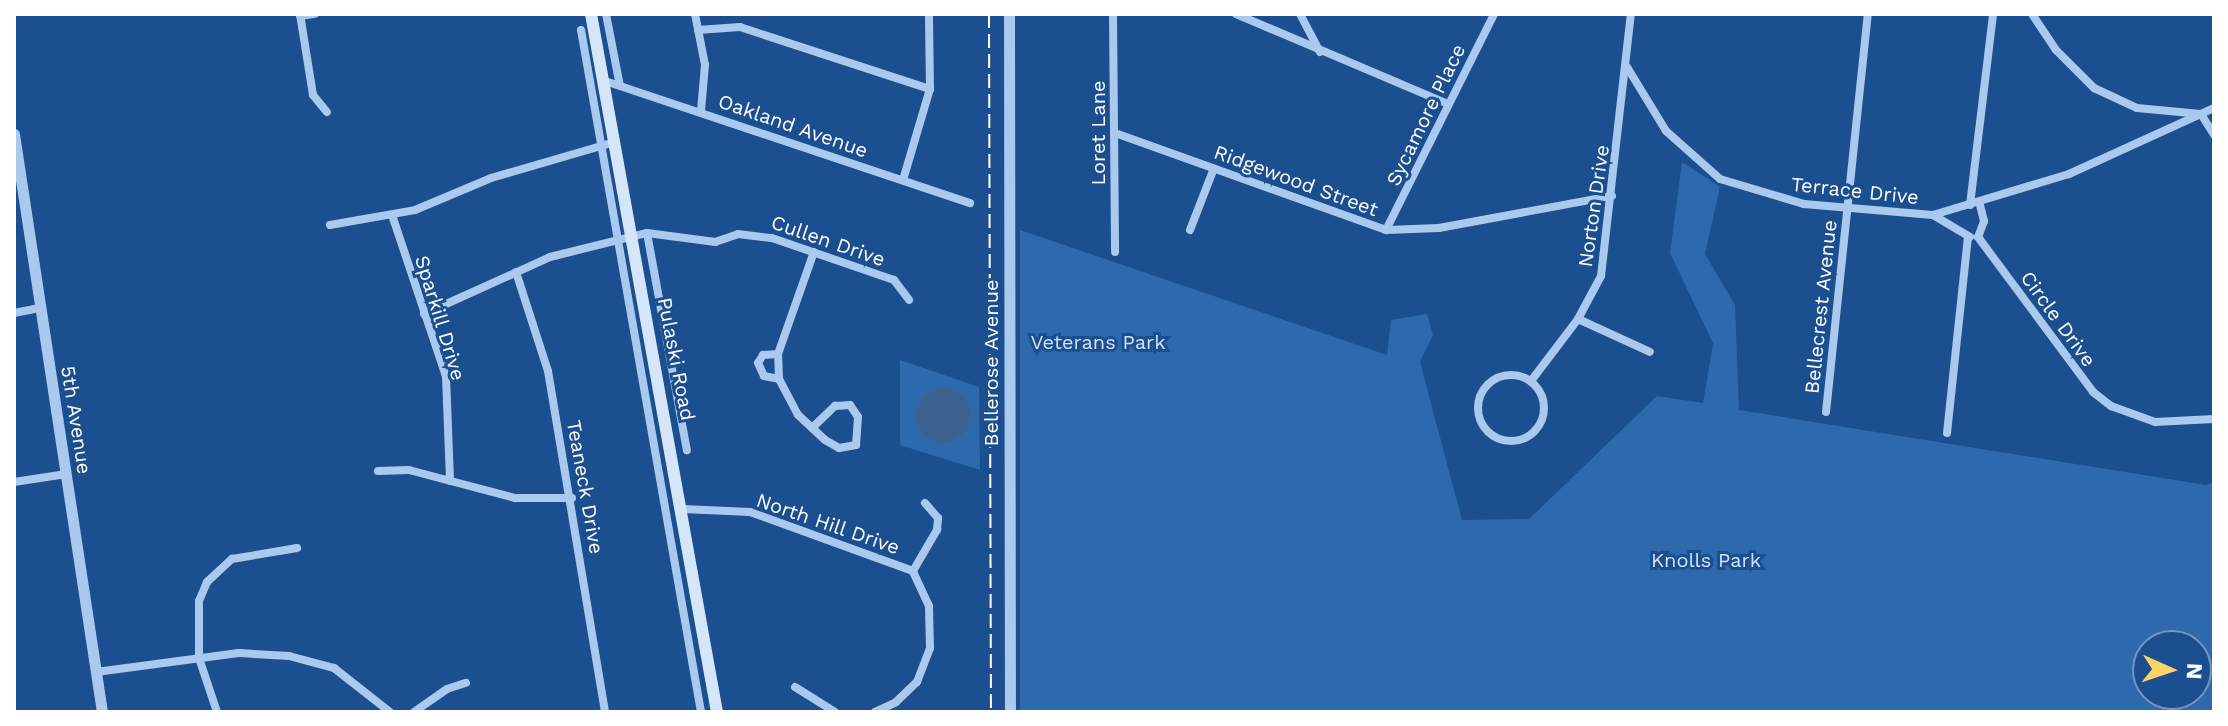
<!DOCTYPE html>
<html>
<head>
<meta charset="utf-8">
<style>
	body { margin:0 }
	#map { position:relative; width:2228px; height:726px; overflow:hidden; background:#1b4f8f; font-family:"Work Sans",sans-serif }
	div>[style] { position:absolute }
	[style*='--x'] { left:calc(var(--x)*1px); top:calc(var(--y)*1px); width:calc(var(--w)*1px); rotate:calc(var(--a)*1deg) }
	.green>* { inset:0; background:#2e69ad }
	.water>* { inset:0; background:#3c6290 }
	.round { border-radius:50% }
	.minor>* { height:8px; margin:-4px; padding:0 4px; transform-origin:4px; border-radius:4px; background:#a9c9ee }
	.minor>.ring { margin:-4px; padding:0; box-sizing:content-box; background:none; border:8px solid #a9c9ee; border-radius:50% }
	.tertiary>* { height:11px; margin:-5.5px; padding:0 5.5px; transform-origin:5.5px; border-radius:5.5px; background:#a9c9ee }
	.secondary>* { height:12px; margin:-6px; padding:0 6px; transform-origin:6px; border-radius:6px; background:#d6e6fa }
	.rail>* { height:2px; margin-top:-1px; transform-origin:0; background:repeating-linear-gradient(90deg,#fff 0 14px,transparent 0 20px) }
	span { translate:-50% -50%; white-space:nowrap; text-align:center; line-height:1.15; -webkit-text-stroke:6px #1b4f8f; paint-order:stroke }
	.street-label { font-size:20px; color:#fff }
	.park-label { font-size:20px; color:#cfe3fa }
	.frame { position:absolute; inset:0; border:16px solid #fff; pointer-events:none }
	.north { position:absolute; left:2132px; top:630px; width:80px; height:80px; box-sizing:border-box; background:#1b4f8f; border:2px solid #7695bc; border-radius:50%; rotate:93deg; font-size:22px; font-weight:700; line-height:32px; text-align:center; color:#fff }
	.north::after { content:''; display:block; margin:auto; width:28px; height:36px; background:#ffd166; clip-path:polygon(50% 0,100% 100%,50% 72%,0 100%) }
</style>
</head>
<body>
<div id="map">
	<div class="green">
		<i style="clip-path:polygon(evenodd,1682px 162px,1720px 187px,1705px 254px,1735px 305px,1739px 410px,2206px 485px,2214px 481px,2214px 712px,1020px 712px,1020px 230px,1387px 355px,1391px 320px,1427px 314px,1433px 335px,1420px 362px,1462px 520px,1529px 519px,1657px 396px,1703px 403px,1713px 343px,1670px 253px,1682px 162px,2148px 646px,2196px 646px,2196px 694px,2148px 694px,2148px 646px)"></i>
		<i style="clip-path:polygon(900px 360px,979px 387px,980px 470px,900px 445px)"></i>
	</div>
	<div class="water">
		<i class="round" style="left:916px;top:388px;width:54px;height:54px"></i>
	</div>
	<div class="minor">
		<i style="--x:300;--y:14;--w:82;--a:80.9"></i>
		<i style="--x:313;--y:95;--w:22;--a:51"></i>
		<i style="--x:606;--y:14;--w:73;--a:79"></i>
		<i style="--x:695;--y:14;--w:52;--a:78.9"></i>
		<i style="--x:705;--y:65;--w:46;--a:95"></i>
		<i style="--x:1113;--y:14;--w:238;--a:89.5"></i>
		<i style="--x:1236;--y:14;--w:230;--a:23"></i>
		<i style="--x:1300;--y:14;--w:43;--a:62.2"></i>
		<i style="--x:2032;--y:14;--w:43;--a:56.3"></i>
		<i style="--x:2056;--y:50;--w:54;--a:45"></i>
		<i style="--x:2094;--y:88;--w:47;--a:24.9"></i>
		<i style="--x:2137;--y:108;--w:64;--a:5.4"></i>
		<i style="--x:2201;--y:114;--w:25;--a:58"></i>
		<i style="--x:300;--y:16;--w:15;--a:-8"></i>
		<i style="--x:581;--y:30;--w:692;--a:80.02"></i>
		<i style="--x:698;--y:30;--w:42;--a:-4.1"></i>
		<i style="--x:740;--y:27;--w:200;--a:18.1"></i>
		<i style="--x:1627;--y:67;--w:75;--a:58.6"></i>
		<i style="--x:1666;--y:131;--w:72;--a:41.6"></i>
		<i style="--x:1720;--y:179;--w:88;--a:16.6"></i>
		<i style="--x:1804;--y:204;--w:129;--a:4.9"></i>
		<i style="--x:1933;--y:215;--w:142;--a:-16.8"></i>
		<i style="--x:2069;--y:174;--w:159;--a:-24.5"></i>
		<i style="--x:605;--y:81;--w:385;--a:18.5"></i>
		<i style="--x:1115;--y:133;--w:288;--a:19.7"></i>
		<i style="--x:1386;--y:230;--w:53;--a:-2.2"></i>
		<i style="--x:1439;--y:228;--w:176;--a:-10.5"></i>
		<i style="--x:903;--y:180;--w:95;--a:-73.5"></i>
		<i style="--x:930;--y:89;--w:75;--a:-90.8"></i>
		<i style="--x:1970;--y:205;--w:192;--a:-83.1"></i>
		<i style="--x:392;--y:215;--w:170;--a:71.5"></i>
		<i style="--x:446;--y:376;--w:105;--a:87.8"></i>
		<i style="--x:1933;--y:215;--w:43;--a:30.7"></i>
		<i style="--x:330;--y:225;--w:86;--a:-10"></i>
		<i style="--x:415;--y:210;--w:82;--a:-22.8"></i>
		<i style="--x:491;--y:178;--w:129;--a:-16.2"></i>
		<i style="--x:1190;--y:230;--w:66;--a:-68.8"></i>
		<i style="--x:1386;--y:230;--w:241;--a:-63.4"></i>
		<i style="--x:647;--y:233;--w:221;--a:79.6"></i>
		<i style="--x:1978;--y:237;--w:193;--a:53.4"></i>
		<i style="--x:2093;--y:392;--w:23;--a:38"></i>
		<i style="--x:2111;--y:406;--w:47;--a:20"></i>
		<i style="--x:2155;--y:422;--w:59;--a:-2.9"></i>
		<i style="--x:1978;--y:237;--w:17;--a:-69"></i>
		<i style="--x:1984;--y:221;--w:16;--a:-104"></i>
		<i style="--x:516;--y:272;--w:104;--a:72.1"></i>
		<i style="--x:548;--y:371;--w:346;--a:80.5"></i>
		<i style="--x:14;--y:313;--w:26;--a:-11"></i>
		<i style="--x:424;--y:314;--w:138;--a:-24.3"></i>
		<i style="--x:550;--y:257;--w:100;--a:-13.9"></i>
		<i style="--x:647;--y:233;--w:69;--a:7.5"></i>
		<i style="--x:715;--y:242;--w:24;--a:-19"></i>
		<i style="--x:738;--y:234;--w:34;--a:7"></i>
		<i style="--x:772;--y:238;--w:129;--a:19"></i>
		<i style="--x:894;--y:280;--w:25;--a:53"></i>
		<i style="--x:1578;--y:319;--w:79;--a:24.6"></i>
		<i style="--x:778;--y:354;--w:15;--a:176"></i>
		<i style="--x:763;--y:355;--w:9;--a:122"></i>
		<i style="--x:758;--y:363;--w:14;--a:65"></i>
		<i style="--x:764;--y:376;--w:15;--a:11"></i>
		<i class="ring" style="left:1478px;top:375px;width:58px;height:58px"></i>
		<i style="--x:1531;--y:381;--w:78;--a:-52.8"></i>
		<i style="--x:1578;--y:319;--w:49;--a:-61.9"></i>
		<i style="--x:1601;--y:276;--w:264;--a:-83.5"></i>
		<i style="--x:1826;--y:412;--w:400;--a:-84"></i>
		<i style="--x:812;--y:428;--w:32;--a:-44"></i>
		<i style="--x:835;--y:406;--w:15;--a:-4"></i>
		<i style="--x:850;--y:405;--w:14;--a:56"></i>
		<i style="--x:858;--y:417;--w:28;--a:94"></i>
		<i style="--x:856;--y:445;--w:17;--a:170"></i>
		<i style="--x:839;--y:448;--w:16;--a:-150"></i>
		<i style="--x:825;--y:440;--w:37;--a:-137"></i>
		<i style="--x:798;--y:415;--w:41;--a:-117.8"></i>
		<i style="--x:779;--y:379;--w:25;--a:-92"></i>
		<i style="--x:778;--y:354;--w:108;--a:-70.6"></i>
		<i style="--x:1947;--y:433;--w:198;--a:-83.9"></i>
		<i style="--x:378;--y:471;--w:31;--a:-2"></i>
		<i style="--x:409;--y:470;--w:110;--a:14.8"></i>
		<i style="--x:515;--y:498;--w:57;--a:0"></i>
		<i style="--x:14;--y:482;--w:53;--a:-8.7"></i>
		<i style="--x:683;--y:509;--w:67;--a:2.6"></i>
		<i style="--x:750;--y:512;--w:173;--a:19.9"></i>
		<i style="--x:913;--y:571;--w:48;--a:-59.7"></i>
		<i style="--x:937;--y:530;--w:12;--a:-85"></i>
		<i style="--x:938;--y:518;--w:20;--a:-131"></i>
		<i style="--x:96;--y:672;--w:144;--a:-7.6"></i>
		<i style="--x:239;--y:653;--w:50;--a:3.4"></i>
		<i style="--x:289;--y:656;--w:47;--a:14.9"></i>
		<i style="--x:334;--y:668;--w:71;--a:38.2"></i>
		<i style="--x:795;--y:687;--w:47;--a:32"></i>
		<i style="--x:217;--y:712;--w:57;--a:-108.4"></i>
		<i style="--x:199;--y:658;--w:57;--a:-90"></i>
		<i style="--x:199;--y:601;--w:21;--a:-67"></i>
		<i style="--x:207;--y:582;--w:34;--a:-43"></i>
		<i style="--x:232;--y:559;--w:66;--a:-9.6"></i>
		<i style="--x:414;--y:712;--w:40;--a:-34.9"></i>
		<i style="--x:447;--y:689;--w:20;--a:-18"></i>
		<i style="--x:875;--y:712;--w:23;--a:-25"></i>
		<i style="--x:896;--y:702;--w:29;--a:-44"></i>
		<i style="--x:917;--y:682;--w:36;--a:-69"></i>
		<i style="--x:930;--y:648;--w:42;--a:-91.4"></i>
		<i style="--x:929;--y:606;--w:38;--a:-115"></i>
	</div>
	<div class="tertiary">
		<i style="--x:1009;--y:14;--w:698;--a:89.92"></i>
		<i style="--x:14;--y:134;--w:585;--a:81.34"></i>
	</div>
	<div class="secondary">
		<i style="--x:591;--y:14;--w:709;--a:79.77"></i>
	</div>
	<div class="rail">
		<i style="--x:989;--y:14;--w:698;--a:89.84"></i>
	</div>
	<div class="street-label">
		<span style="left:1426px;top:115px;rotate:-64deg">Sycamore Place</span>
		<span style="left:793px;top:126px;rotate:19deg">Oakland Avenue</span>
		<span style="left:1098px;top:133px;rotate:-90deg">Loret Lane</span>
		<span style="left:1296px;top:181px;rotate:20deg">Ridgewood Street</span>
		<span style="left:1855px;top:191px;rotate:6deg">Terrace Drive</span>
		<span style="left:1594px;top:206px;rotate:-82deg">Norton Drive</span>
		<span style="left:828px;top:241px;rotate:19deg">Cullen Drive</span>
		<span style="left:1821px;top:307px;rotate:-84deg">Bellecrest Avenue</span>
		<span style="left:440px;top:318px;rotate:73deg">Sparkill Drive</span>
		<span style="left:2058px;top:319px;rotate:54deg">Circle Drive</span>
		<span style="left:676px;top:359px;rotate:79deg">Pulaski Road</span>
		<span style="left:991px;top:363px;rotate:-90deg">Bellerose Avenue</span>
		<span style="left:76px;top:420px;rotate:81deg">5th Avenue</span>
		<span style="left:585px;top:487px;rotate:80deg">Teaneck Drive</span>
		<span style="left:828px;top:524px;rotate:19deg">North Hill Drive</span>
	</div>
	<div class="park-label">
		<span style="left:1098px;top:342px">Veterans Park</span>
		<span style="left:1706px;top:560px">Knolls Park</span>
	</div>
	<div class="frame"></div>
	<div class="north">N</div>
</div>
</body>
</html>
